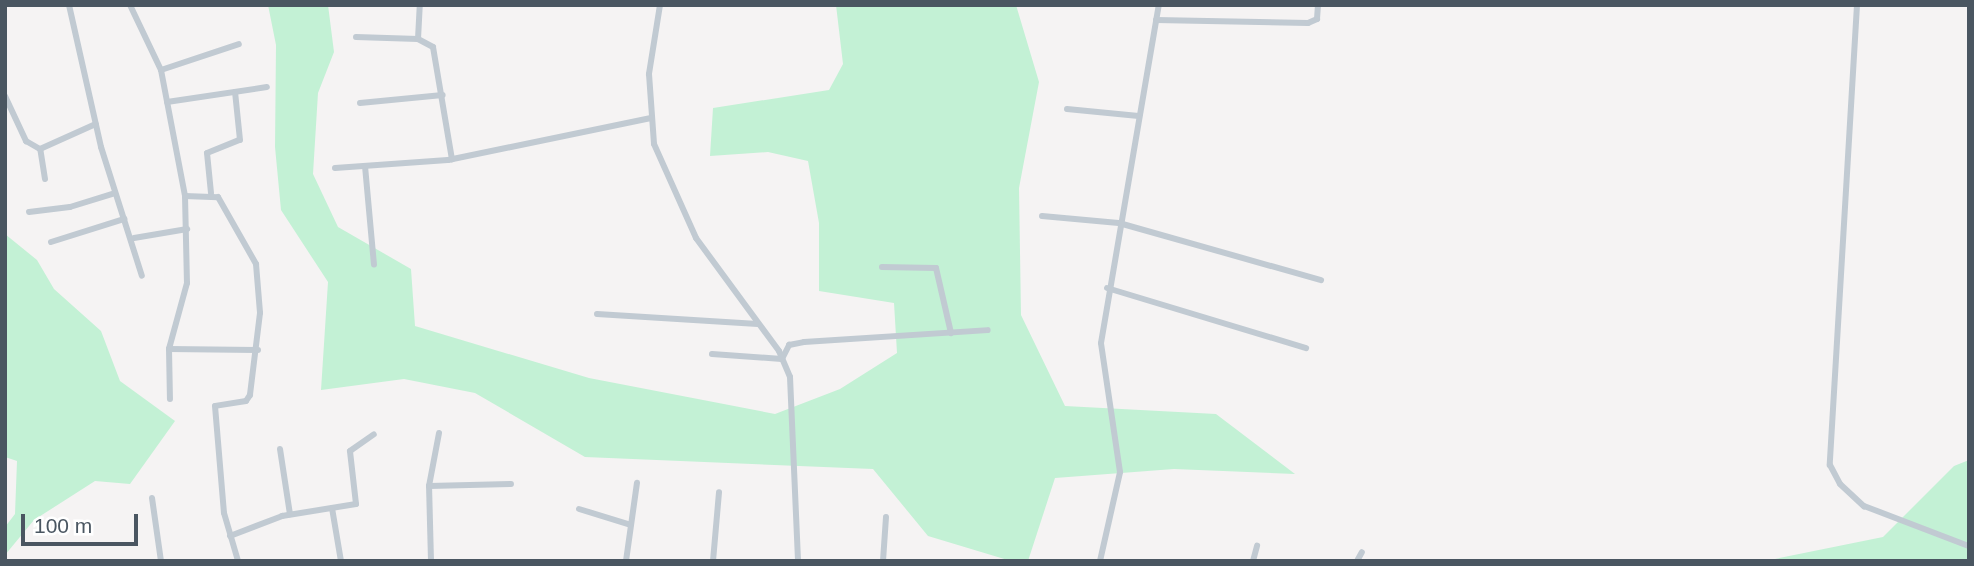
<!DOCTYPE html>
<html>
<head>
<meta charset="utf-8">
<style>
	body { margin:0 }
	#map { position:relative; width:1974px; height:566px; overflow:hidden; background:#f5f3f3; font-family:Helvetica,sans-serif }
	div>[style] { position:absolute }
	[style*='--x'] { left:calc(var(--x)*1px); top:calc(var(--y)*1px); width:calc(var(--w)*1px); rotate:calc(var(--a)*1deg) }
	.green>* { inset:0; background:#c3f1d5 }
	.minor>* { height:6px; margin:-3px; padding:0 3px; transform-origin:3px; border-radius:3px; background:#c1cad2 }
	span { translate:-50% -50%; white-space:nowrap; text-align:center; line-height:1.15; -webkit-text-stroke:5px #fff; paint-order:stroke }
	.frame { position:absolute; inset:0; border:7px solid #4a5661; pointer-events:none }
	.scale { position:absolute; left:21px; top:514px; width:117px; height:32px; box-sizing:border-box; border:4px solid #4a5661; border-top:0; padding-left:9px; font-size:21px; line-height:24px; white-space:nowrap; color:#4a5661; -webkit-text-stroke:5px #fff; paint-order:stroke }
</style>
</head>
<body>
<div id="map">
	<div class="green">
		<i style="clip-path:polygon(268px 5px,328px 5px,334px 52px,318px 93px,313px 174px,338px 227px,411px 269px,415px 326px,589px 378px,775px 414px,840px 389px,897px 353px,894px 303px,819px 291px,819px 223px,808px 161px,768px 152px,710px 156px,713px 108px,829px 90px,843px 64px,836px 5px,1016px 5px,1039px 82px,1019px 188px,1021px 315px,1065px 406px,1216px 414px,1295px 474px,1174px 469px,1055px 478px,1028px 561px,1011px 561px,928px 536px,873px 469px,585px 457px,475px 393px,404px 379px,321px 390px,328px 282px,281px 210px,275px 147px,276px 45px)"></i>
		<i style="clip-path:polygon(5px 234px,37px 260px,54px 289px,101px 331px,120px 381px,175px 421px,130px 484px,95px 481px,34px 520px,5px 555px,5px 527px,15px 514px,17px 461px,5px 457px)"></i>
		<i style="clip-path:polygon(1969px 460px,1969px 561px,1765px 561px,1883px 537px,1954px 466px)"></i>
	</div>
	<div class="minor">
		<i style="--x:69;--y:5;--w:146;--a:77.3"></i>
		<i style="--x:101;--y:147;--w:135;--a:72.4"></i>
		<i style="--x:130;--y:5;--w:72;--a:64.5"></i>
		<i style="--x:161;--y:70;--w:128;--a:79.2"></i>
		<i style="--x:185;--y:196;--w:87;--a:88.7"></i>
		<i style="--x:187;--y:283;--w:68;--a:105.3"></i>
		<i style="--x:169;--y:349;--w:50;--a:88.9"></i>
		<i style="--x:660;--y:5;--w:70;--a:99.1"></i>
		<i style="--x:649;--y:74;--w:70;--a:85.9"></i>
		<i style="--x:654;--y:144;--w:103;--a:65.9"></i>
		<i style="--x:696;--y:238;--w:140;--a:53.7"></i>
		<i style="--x:779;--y:351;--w:28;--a:67"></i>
		<i style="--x:790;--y:377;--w:184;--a:87.5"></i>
		<i style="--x:1857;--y:5;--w:461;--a:93.4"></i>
		<i style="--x:1830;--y:465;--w:21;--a:62"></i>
		<i style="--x:1840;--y:484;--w:33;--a:43"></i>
		<i style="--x:1864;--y:506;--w:112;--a:20.9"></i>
		<i style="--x:1156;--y:20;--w:152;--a:1.1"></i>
		<i style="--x:1308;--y:23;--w:10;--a:-24"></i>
		<i style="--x:1317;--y:19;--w:14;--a:-86"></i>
		<i style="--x:356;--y:37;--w:62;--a:1.8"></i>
		<i style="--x:418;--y:39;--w:17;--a:28"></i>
		<i style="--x:433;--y:47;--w:114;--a:80.4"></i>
		<i style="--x:418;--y:39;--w:34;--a:-87"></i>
		<i style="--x:161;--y:70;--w:82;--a:-18.4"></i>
		<i style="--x:5;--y:96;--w:50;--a:65"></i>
		<i style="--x:26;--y:141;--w:16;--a:30"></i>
		<i style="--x:167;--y:102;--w:101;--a:-8.5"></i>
		<i style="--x:360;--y:103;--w:83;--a:-5.5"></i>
		<i style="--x:1067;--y:109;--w:72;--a:5.6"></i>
		<i style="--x:365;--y:166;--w:99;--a:84.8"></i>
		<i style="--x:335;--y:168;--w:113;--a:-4"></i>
		<i style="--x:448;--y:160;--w:206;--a:-11.7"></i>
		<i style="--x:45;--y:179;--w:30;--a:-99"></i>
		<i style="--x:40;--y:149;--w:61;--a:-24.1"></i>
		<i style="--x:211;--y:193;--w:40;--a:-95.7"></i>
		<i style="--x:207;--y:153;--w:35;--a:-22"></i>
		<i style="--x:240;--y:140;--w:48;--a:-95.9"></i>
		<i style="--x:185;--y:196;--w:33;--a:2"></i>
		<i style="--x:218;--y:197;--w:77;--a:60.4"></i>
		<i style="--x:256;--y:264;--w:49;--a:85.3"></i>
		<i style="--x:260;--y:313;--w:83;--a:97"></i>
		<i style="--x:250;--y:395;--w:7;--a:124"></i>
		<i style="--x:246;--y:401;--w:31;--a:171"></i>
		<i style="--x:215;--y:406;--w:107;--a:85.2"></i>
		<i style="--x:224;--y:513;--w:50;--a:73.7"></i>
		<i style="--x:29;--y:212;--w:41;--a:-7"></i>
		<i style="--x:70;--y:207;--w:47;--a:-17.3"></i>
		<i style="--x:1042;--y:216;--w:77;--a:5.2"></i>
		<i style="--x:1119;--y:223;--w:210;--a:15.8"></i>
		<i style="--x:134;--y:238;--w:54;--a:-9.6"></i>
		<i style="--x:51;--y:242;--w:77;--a:-17.5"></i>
		<i style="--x:882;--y:267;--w:54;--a:1.1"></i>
		<i style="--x:936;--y:268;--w:67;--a:77"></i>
		<i style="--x:1107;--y:288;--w:208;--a:16.8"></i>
		<i style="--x:597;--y:314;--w:161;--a:3.6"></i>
		<i style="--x:169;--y:349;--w:89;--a:0.6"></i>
		<i style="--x:712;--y:354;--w:70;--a:4.1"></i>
		<i style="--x:782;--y:359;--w:16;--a:-63"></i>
		<i style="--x:789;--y:345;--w:15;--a:-11"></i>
		<i style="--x:804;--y:342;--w:184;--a:-3.7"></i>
		<i style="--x:280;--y:449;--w:66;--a:81.3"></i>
		<i style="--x:429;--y:486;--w:54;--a:-79.3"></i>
		<i style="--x:152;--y:498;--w:64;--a:81.9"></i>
		<i style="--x:332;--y:508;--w:54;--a:80.4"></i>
		<i style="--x:579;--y:509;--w:54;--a:17.1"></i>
		<i style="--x:230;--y:536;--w:56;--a:-21"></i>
		<i style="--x:282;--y:516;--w:75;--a:-9.2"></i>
		<i style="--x:356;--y:504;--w:53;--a:-96.5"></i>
		<i style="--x:350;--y:451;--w:29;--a:-35"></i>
		<i style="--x:431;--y:561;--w:75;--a:-91.5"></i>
		<i style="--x:429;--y:486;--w:82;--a:-1.4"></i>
		<i style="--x:626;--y:561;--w:79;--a:-82"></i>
		<i style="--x:713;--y:561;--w:69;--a:-85"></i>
		<i style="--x:883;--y:561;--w:44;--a:-86.1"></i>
		<i style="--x:1100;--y:561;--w:91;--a:-77.3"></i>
		<i style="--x:1120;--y:472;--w:130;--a:-98.4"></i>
		<i style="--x:1101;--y:343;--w:343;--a:-80.3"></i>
		<i style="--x:1253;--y:561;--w:16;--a:-75"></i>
		<i style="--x:1357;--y:561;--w:10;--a:-61"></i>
	</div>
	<div class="frame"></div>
	<div class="scale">100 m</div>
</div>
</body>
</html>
